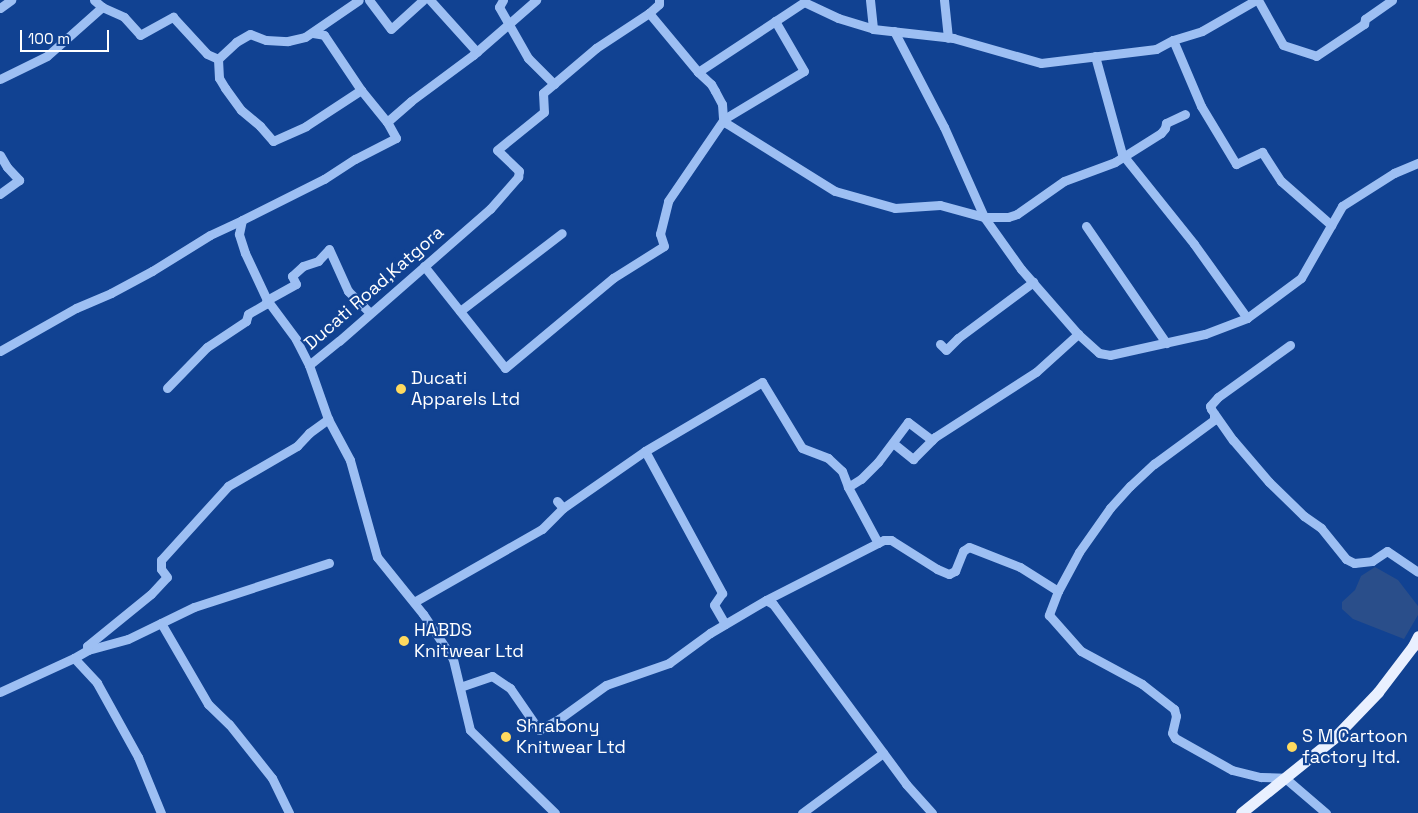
<!DOCTYPE html>
<html>
<head>
<meta charset="utf-8">
<style>
	body { margin:0 }
	#map { position:relative; width:1418px; height:813px; overflow:hidden; background:#114292; font-family:"Space Grotesk",sans-serif }
	div>[style] { position:absolute }
	[style*='--x'] { left:calc(var(--x)*1px); top:calc(var(--y)*1px); width:calc(var(--w)*1px); rotate:calc(var(--a)*1deg) }
	.water>* { inset:0; background:#2a4e8a }
	.minor>* { height:9px; margin:-4.5px; padding:0 4.5px; transform-origin:4.5px; border-radius:4.5px; background:#9dbff3 }
	.major>* { height:11px; margin:-5.5px; padding:0 5.5px; transform-origin:5.5px; border-radius:5.5px; background:#e9f0ff }
	.dots>* { width:14px; height:14px; translate:-50% -50%; box-sizing:border-box; border:2px solid #114292; border-radius:50% }
	span { translate:-50% -50%; white-space:nowrap; text-align:center; line-height:1.15; -webkit-text-stroke:4.5px #114292; paint-order:stroke }
	.street-label { font-size:18px; color:#fff }
	.poi-label { font-size:18px; color:#fff }
	.left { translate:0 -50%; text-align:left }
	.scale { position:absolute; left:20px; top:30px; width:89px; height:22px; box-sizing:border-box; border:2px solid #fff; border-top:0; padding-left:6px; font-size:15px; line-height:18px; white-space:nowrap; color:#fff; -webkit-text-stroke:4px #114292; paint-order:stroke }
</style>
</head>
<body>
<div id="map">
	<div class="water">
		<i style="clip-path:polygon(1375px 567px,1398px 580px,1418px 606px,1418px 615px,1404px 639px,1353px 619px,1342px 609px,1342px 602px,1355px 590px,1361px 576px)"></i>
	</div>
	<div class="minor">
		<i style="--x:94;--y:0;--w:11;--a:41"></i>
		<i style="--x:102;--y:7;--w:24;--a:24"></i>
		<i style="--x:124;--y:17;--w:24;--a:48"></i>
		<i style="--x:140;--y:35;--w:38;--a:-29"></i>
		<i style="--x:173;--y:17;--w:50;--a:47.4"></i>
		<i style="--x:207;--y:54;--w:12;--a:24"></i>
		<i style="--x:218;--y:59;--w:25;--a:-43"></i>
		<i style="--x:236;--y:42;--w:16;--a:-30"></i>
		<i style="--x:250;--y:34;--w:17;--a:21"></i>
		<i style="--x:266;--y:40;--w:22;--a:3"></i>
		<i style="--x:288;--y:41;--w:17;--a:-13"></i>
		<i style="--x:305;--y:37;--w:65;--a:-34.4"></i>
		<i style="--x:369;--y:0;--w:36;--a:53"></i>
		<i style="--x:391;--y:29;--w:43;--a:-42.2"></i>
		<i style="--x:430;--y:0;--w:70;--a:47.9"></i>
		<i style="--x:503;--y:0;--w:8;--a:120"></i>
		<i style="--x:499;--y:7;--w:59;--a:60.4"></i>
		<i style="--x:528;--y:58;--w:37;--a:45"></i>
		<i style="--x:870;--y:0;--w:29;--a:84"></i>
		<i style="--x:944;--y:0;--w:38;--a:84"></i>
		<i style="--x:1258;--y:0;--w:51;--a:60.9"></i>
		<i style="--x:1283;--y:45;--w:35;--a:18"></i>
		<i style="--x:1316;--y:56;--w:58;--a:-33.7"></i>
		<i style="--x:1364;--y:24;--w:5;--a:-79"></i>
		<i style="--x:1365;--y:19;--w:33;--a:-35"></i>
		<i style="--x:0;--y:8;--w:14;--a:-36"></i>
		<i style="--x:649;--y:13;--w:13;--a:-42"></i>
		<i style="--x:659;--y:4;--w:4;--a:-90"></i>
		<i style="--x:894;--y:31;--w:108;--a:62.5"></i>
		<i style="--x:944;--y:127;--w:98;--a:66"></i>
		<i style="--x:984;--y:217;--w:24;--a:0"></i>
		<i style="--x:1008;--y:217;--w:9;--a:-18"></i>
		<i style="--x:1017;--y:214;--w:57;--a:-35.1"></i>
		<i style="--x:1064;--y:181;--w:54;--a:-20.4"></i>
		<i style="--x:1115;--y:162;--w:54;--a:-32.2"></i>
		<i style="--x:1161;--y:133;--w:6;--a:-51"></i>
		<i style="--x:1165;--y:128;--w:5;--a:-79"></i>
		<i style="--x:1166;--y:123;--w:21;--a:-25"></i>
		<i style="--x:313;--y:33;--w:11;--a:10"></i>
		<i style="--x:324;--y:35;--w:66;--a:56.1"></i>
		<i style="--x:361;--y:90;--w:41;--a:50.9"></i>
		<i style="--x:1173;--y:40;--w:72;--a:67"></i>
		<i style="--x:1201;--y:106;--w:68;--a:58.9"></i>
		<i style="--x:1236;--y:164;--w:29;--a:-25"></i>
		<i style="--x:1262;--y:152;--w:35;--a:57"></i>
		<i style="--x:1281;--y:181;--w:67;--a:41.3"></i>
		<i style="--x:1095;--y:56;--w:102;--a:74.6"></i>
		<i style="--x:1122;--y:154;--w:115;--a:51.3"></i>
		<i style="--x:1194;--y:244;--w:91;--a:54.4"></i>
		<i style="--x:218;--y:59;--w:19;--a:87"></i>
		<i style="--x:219;--y:78;--w:12;--a:59"></i>
		<i style="--x:225;--y:88;--w:27;--a:54"></i>
		<i style="--x:241;--y:110;--w:25;--a:40"></i>
		<i style="--x:260;--y:126;--w:20;--a:49"></i>
		<i style="--x:273;--y:141;--w:36;--a:-24"></i>
		<i style="--x:306;--y:126;--w:66;--a:-33.2"></i>
		<i style="--x:698;--y:72;--w:18;--a:43"></i>
		<i style="--x:711;--y:84;--w:8;--a:60"></i>
		<i style="--x:715;--y:91;--w:15;--a:62"></i>
		<i style="--x:722;--y:104;--w:13;--a:86"></i>
		<i style="--x:723;--y:117;--w:7;--a:63"></i>
		<i style="--x:726;--y:123;--w:128;--a:32"></i>
		<i style="--x:835;--y:191;--w:62;--a:15.8"></i>
		<i style="--x:895;--y:208;--w:45;--a:-3.8"></i>
		<i style="--x:940;--y:205;--w:46;--a:15.3"></i>
		<i style="--x:984;--y:217;--w:64;--a:54.6"></i>
		<i style="--x:1021;--y:269;--w:86;--a:48.8"></i>
		<i style="--x:1078;--y:334;--w:28;--a:42"></i>
		<i style="--x:1099;--y:353;--w:11;--a:10"></i>
		<i style="--x:1110;--y:355;--w:97;--a:-12.5"></i>
		<i style="--x:1205;--y:334;--w:45;--a:-20.9"></i>
		<i style="--x:1247;--y:318;--w:67;--a:-36.5"></i>
		<i style="--x:1301;--y:278;--w:83;--a:-60.3"></i>
		<i style="--x:1342;--y:206;--w:62;--a:-32.4"></i>
		<i style="--x:1394;--y:173;--w:26;--a:-23"></i>
		<i style="--x:0;--y:79;--w:52;--a:-26.1"></i>
		<i style="--x:47;--y:56;--w:74;--a:-41.7"></i>
		<i style="--x:0;--y:155;--w:14;--a:60"></i>
		<i style="--x:7;--y:167;--w:18;--a:47"></i>
		<i style="--x:19;--y:180;--w:24;--a:144"></i>
		<i style="--x:1086;--y:226;--w:142;--a:55.6"></i>
		<i style="--x:424;--y:266;--w:130;--a:51.5"></i>
		<i style="--x:505;--y:368;--w:141;--a:-39.8"></i>
		<i style="--x:613;--y:278;--w:60;--a:-32.1"></i>
		<i style="--x:664;--y:246;--w:13;--a:-108"></i>
		<i style="--x:660;--y:234;--w:34;--a:-76"></i>
		<i style="--x:668;--y:201;--w:99;--a:-55.7"></i>
		<i style="--x:724;--y:119;--w:93;--a:-31"></i>
		<i style="--x:804;--y:71;--w:58;--a:-120.1"></i>
		<i style="--x:460;--y:311;--w:128;--a:-37.4"></i>
		<i style="--x:940;--y:344;--w:8;--a:45"></i>
		<i style="--x:946;--y:350;--w:17;--a:-45"></i>
		<i style="--x:958;--y:338;--w:94;--a:-36.7"></i>
		<i style="--x:1290;--y:345;--w:89;--a:144.2"></i>
		<i style="--x:1218;--y:397;--w:12;--a:132"></i>
		<i style="--x:1210;--y:406;--w:3;--a:72"></i>
		<i style="--x:1211;--y:409;--w:38;--a:55"></i>
		<i style="--x:1233;--y:440;--w:55;--a:49.4"></i>
		<i style="--x:1269;--y:482;--w:49;--a:44.2"></i>
		<i style="--x:1304;--y:516;--w:21;--a:35"></i>
		<i style="--x:1321;--y:528;--w:40;--a:51"></i>
		<i style="--x:1346;--y:559;--w:9;--a:27"></i>
		<i style="--x:1354;--y:563;--w:18;--a:-6"></i>
		<i style="--x:1372;--y:561;--w:18;--a:-34"></i>
		<i style="--x:1387;--y:551;--w:37;--a:34"></i>
		<i style="--x:0;--y:351;--w:87;--a:-29.5"></i>
		<i style="--x:76;--y:308;--w:38;--a:-23"></i>
		<i style="--x:111;--y:293;--w:47;--a:-28.2"></i>
		<i style="--x:152;--y:271;--w:68;--a:-31.8"></i>
		<i style="--x:210;--y:235;--w:35;--a:-25"></i>
		<i style="--x:309;--y:365;--w:29;--a:-117"></i>
		<i style="--x:296;--y:339;--w:49;--a:-126.6"></i>
		<i style="--x:267;--y:300;--w:52;--a:-115.1"></i>
		<i style="--x:245;--y:253;--w:20;--a:-108"></i>
		<i style="--x:239;--y:234;--w:14;--a:-78"></i>
		<i style="--x:242;--y:220;--w:92;--a:-26.6"></i>
		<i style="--x:324;--y:179;--w:37;--a:-33"></i>
		<i style="--x:355;--y:159;--w:46;--a:-27.1"></i>
		<i style="--x:396;--y:138;--w:18;--a:-119"></i>
		<i style="--x:387;--y:122;--w:32;--a:-41"></i>
		<i style="--x:411;--y:101;--w:77;--a:-36.6"></i>
		<i style="--x:473;--y:55;--w:84;--a:-41.1"></i>
		<i style="--x:167;--y:388;--w:57;--a:-45.7"></i>
		<i style="--x:207;--y:347;--w:47;--a:-33.7"></i>
		<i style="--x:246;--y:321;--w:7;--a:-74"></i>
		<i style="--x:248;--y:314;--w:20;--a:-30"></i>
		<i style="--x:265;--y:304;--w:4;--a:-63"></i>
		<i style="--x:267;--y:300;--w:33;--a:-29"></i>
		<i style="--x:296;--y:284;--w:9;--a:-117"></i>
		<i style="--x:292;--y:276;--w:15;--a:-42"></i>
		<i style="--x:303;--y:266;--w:16;--a:-18"></i>
		<i style="--x:318;--y:261;--w:16;--a:-47"></i>
		<i style="--x:329;--y:249;--w:46;--a:65.7"></i>
		<i style="--x:348;--y:291;--w:31;--a:45"></i>
		<i style="--x:893;--y:443;--w:26;--a:39"></i>
		<i style="--x:913;--y:459;--w:31;--a:-45"></i>
		<i style="--x:935;--y:437;--w:120;--a:-32.8"></i>
		<i style="--x:1036;--y:372;--w:57;--a:-42.1"></i>
		<i style="--x:645;--y:451;--w:162;--a:61.5"></i>
		<i style="--x:722;--y:593;--w:14;--a:124"></i>
		<i style="--x:714;--y:605;--w:22;--a:60"></i>
		<i style="--x:557;--y:501;--w:9;--a:49"></i>
		<i style="--x:563;--y:508;--w:100;--a:-34.8"></i>
		<i style="--x:645;--y:451;--w:136;--a:-30.5"></i>
		<i style="--x:762;--y:382;--w:77;--a:58.8"></i>
		<i style="--x:802;--y:448;--w:28;--a:21"></i>
		<i style="--x:828;--y:458;--w:19;--a:43"></i>
		<i style="--x:842;--y:471;--w:17;--a:69"></i>
		<i style="--x:878;--y:543;--w:64;--a:-118.2"></i>
		<i style="--x:848;--y:487;--w:15;--a:-32"></i>
		<i style="--x:861;--y:479;--w:24;--a:-45"></i>
		<i style="--x:878;--y:462;--w:50;--a:-53.1"></i>
		<i style="--x:908;--y:422;--w:30;--a:37"></i>
		<i style="--x:1058;--y:591;--w:44;--a:-61.7"></i>
		<i style="--x:1079;--y:552;--w:54;--a:-54.8"></i>
		<i style="--x:1110;--y:508;--w:30;--a:-48"></i>
		<i style="--x:1130;--y:486;--w:33;--a:-43"></i>
		<i style="--x:1154;--y:464;--w:74;--a:-36.3"></i>
		<i style="--x:1214;--y:420;--w:6;--a:-90"></i>
		<i style="--x:766;--y:600;--w:8;--a:30"></i>
		<i style="--x:773;--y:604;--w:224;--a:53.5"></i>
		<i style="--x:906;--y:784;--w:39;--a:48"></i>
		<i style="--x:414;--y:602;--w:147;--a:-29.7"></i>
		<i style="--x:542;--y:529;--w:30;--a:-45"></i>
		<i style="--x:161;--y:623;--w:94;--a:59.9"></i>
		<i style="--x:208;--y:704;--w:29;--a:44"></i>
		<i style="--x:229;--y:724;--w:69;--a:51.5"></i>
		<i style="--x:272;--y:778;--w:39;--a:64"></i>
		<i style="--x:88;--y:650;--w:41;--a:-15.4"></i>
		<i style="--x:128;--y:639;--w:73;--a:-25.9"></i>
		<i style="--x:194;--y:607;--w:142;--a:-18.1"></i>
		<i style="--x:74;--y:658;--w:34;--a:47"></i>
		<i style="--x:97;--y:683;--w:85;--a:61"></i>
		<i style="--x:138;--y:757;--w:61;--a:67.7"></i>
		<i style="--x:460;--y:687;--w:34;--a:-19"></i>
		<i style="--x:492;--y:676;--w:22;--a:34"></i>
		<i style="--x:510;--y:688;--w:51;--a:55.4"></i>
		<i style="--x:539;--y:730;--w:23;--a:-29"></i>
		<i style="--x:559;--y:719;--w:58;--a:-35.9"></i>
		<i style="--x:606;--y:685;--w:67;--a:-19.2"></i>
		<i style="--x:669;--y:663;--w:51;--a:-36.2"></i>
		<i style="--x:710;--y:633;--w:65;--a:-30.5"></i>
		<i style="--x:766;--y:600;--w:132;--a:-27"></i>
		<i style="--x:884;--y:540;--w:7;--a:0"></i>
		<i style="--x:891;--y:540;--w:54;--a:32.2"></i>
		<i style="--x:937;--y:569;--w:13;--a:23"></i>
		<i style="--x:949;--y:574;--w:7;--a:-27"></i>
		<i style="--x:955;--y:571;--w:22;--a:-68"></i>
		<i style="--x:963;--y:551;--w:7;--a:-34"></i>
		<i style="--x:969;--y:547;--w:55;--a:21.4"></i>
		<i style="--x:1020;--y:567;--w:45;--a:32.3"></i>
		<i style="--x:1058;--y:591;--w:26;--a:111"></i>
		<i style="--x:1049;--y:615;--w:48;--a:48.4"></i>
		<i style="--x:1081;--y:651;--w:69;--a:28.4"></i>
		<i style="--x:1142;--y:684;--w:41;--a:38"></i>
		<i style="--x:1174;--y:709;--w:7;--a:74"></i>
		<i style="--x:1176;--y:716;--w:17;--a:103"></i>
		<i style="--x:1172;--y:733;--w:6;--a:59"></i>
		<i style="--x:1175;--y:738;--w:65;--a:29.3"></i>
		<i style="--x:1232;--y:770;--w:30;--a:14"></i>
		<i style="--x:1261;--y:777;--w:24;--a:2"></i>
		<i style="--x:1285;--y:778;--w:54;--a:40.5"></i>
		<i style="--x:0;--y:692;--w:81;--a:-24.7"></i>
		<i style="--x:74;--y:658;--w:16;--a:-30"></i>
		<i style="--x:88;--y:650;--w:4;--a:-104"></i>
		<i style="--x:87;--y:646;--w:82;--a:-39.1"></i>
		<i style="--x:151;--y:594;--w:23;--a:-47"></i>
		<i style="--x:167;--y:577;--w:10;--a:-127"></i>
		<i style="--x:161;--y:569;--w:9;--a:-90"></i>
		<i style="--x:161;--y:560;--w:100;--a:-47.8"></i>
		<i style="--x:228;--y:486;--w:80;--a:-30.1"></i>
		<i style="--x:297;--y:446;--w:18;--a:-47"></i>
		<i style="--x:309;--y:433;--w:24;--a:-36"></i>
		<i style="--x:555;--y:813;--w:119;--a:-135.7"></i>
		<i style="--x:470;--y:730;--w:73;--a:-103.5"></i>
		<i style="--x:453;--y:659;--w:54;--a:-123.7"></i>
		<i style="--x:423;--y:614;--w:73;--a:-128.9"></i>
		<i style="--x:377;--y:557;--w:101;--a:-105.6"></i>
		<i style="--x:350;--y:460;--w:47;--a:-118.2"></i>
		<i style="--x:328;--y:419;--w:57;--a:-109.4"></i>
		<i style="--x:309;--y:365;--w:38;--a:-39"></i>
		<i style="--x:339;--y:341;--w:201;--a:-41.2"></i>
		<i style="--x:490;--y:209;--w:43;--a:-48.8"></i>
		<i style="--x:518;--y:177;--w:6;--a:-81"></i>
		<i style="--x:519;--y:171;--w:30;--a:-136"></i>
		<i style="--x:497;--y:150;--w:60;--a:-39"></i>
		<i style="--x:544;--y:112;--w:19;--a:-93"></i>
		<i style="--x:543;--y:93;--w:70;--a:-40.3"></i>
		<i style="--x:596;--y:48;--w:64;--a:-33.4"></i>
		<i style="--x:649;--y:13;--w:77;--a:50.3"></i>
		<i style="--x:698;--y:72;--w:127;--a:-33.4"></i>
		<i style="--x:804;--y:2;--w:38;--a:25"></i>
		<i style="--x:838;--y:18;--w:37;--a:17"></i>
		<i style="--x:873;--y:29;--w:81;--a:6.4"></i>
		<i style="--x:953;--y:38;--w:91;--a:15.9"></i>
		<i style="--x:1041;--y:63;--w:116;--a:-6.9"></i>
		<i style="--x:1156;--y:49;--w:19;--a:-28"></i>
		<i style="--x:1173;--y:40;--w:30;--a:-17"></i>
		<i style="--x:1202;--y:31;--w:62;--a:-29.9"></i>
		<i style="--x:802;--y:813;--w:101;--a:-36.5"></i>
	</div>
	<div class="major">
		<i style="--x:1241;--y:813;--w:118;--a:-38.8"></i>
		<i style="--x:1333;--y:739;--w:65;--a:-46.2"></i>
		<i style="--x:1378;--y:692;--w:58;--a:-52.7"></i>
		<i style="--x:1413;--y:646;--w:11;--a:-63"></i>
	</div>
	<div class="dots">
		<i style="left:401px;top:389px;background:#ffda5f"></i>
		<i style="left:404px;top:641px;background:#ffda5f"></i>
		<i style="left:506px;top:737px;background:#ffda5f"></i>
		<i style="left:1292px;top:747px;background:#ffda5f"></i>
	</div>
	<div class="street-label">
		<span style="left:374px;top:288px;rotate:-41deg">Ducati Road,Katgora</span>
	</div>
	<div class="poi-label">
		<span class="left" style="left:411px;top:389px">Ducati<br>Apparels Ltd</span>
		<span class="left" style="left:414px;top:641px">HABDS<br>Knitwear Ltd</span>
		<span class="left" style="left:516px;top:737px">Shrabony<br>Knitwear Ltd</span>
		<span class="left" style="left:1302px;top:747px">S M Cartoon<br>factory ltd.</span>
	</div>
	<div class="scale">100 m</div>
</div>
</body>
</html>
